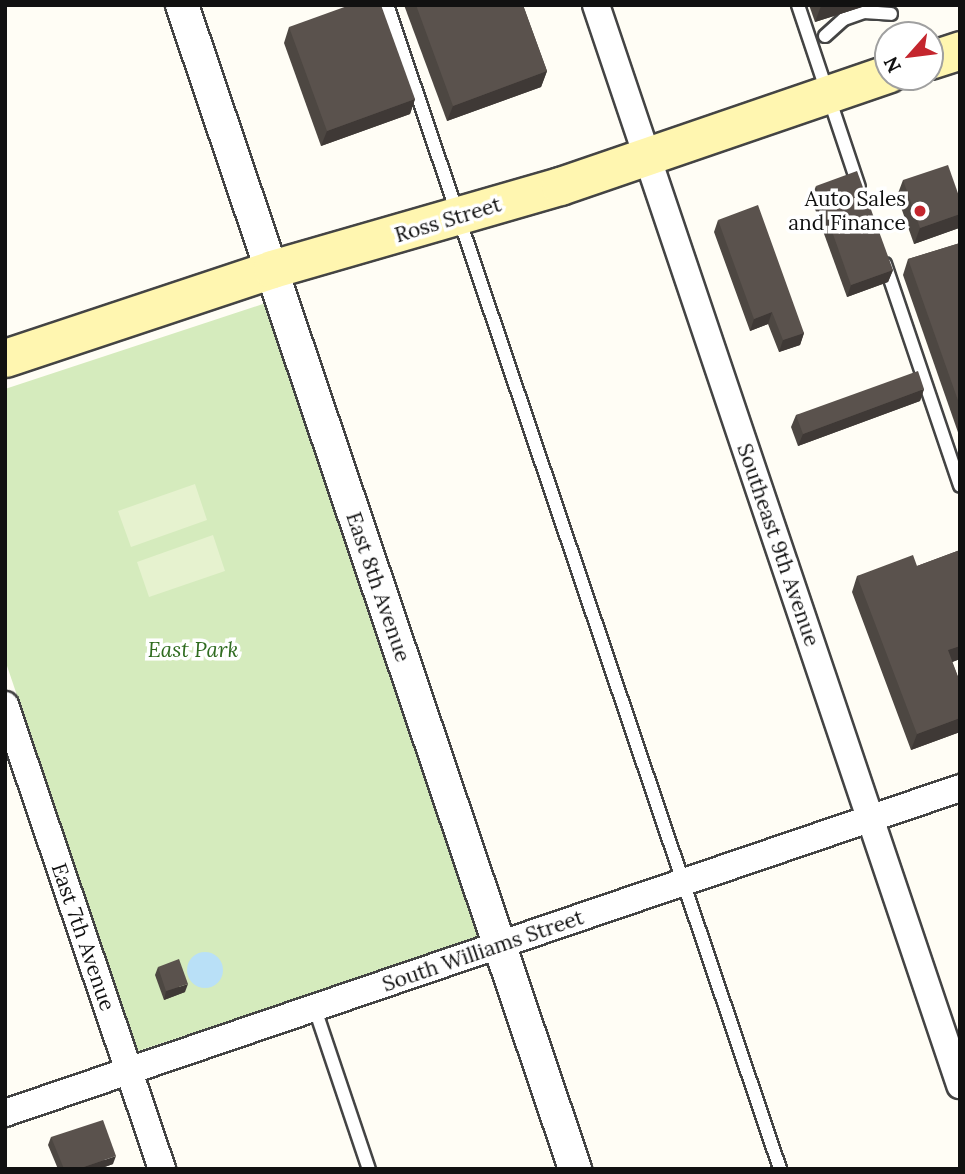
<!DOCTYPE html>
<html>
<head>
<meta charset="utf-8">
<style>
	body { margin:0 }
	#map { position:relative; width:965px; height:1174px; overflow:hidden; background:#fffdf5; font-family:Lora,serif }
	div>[style] { position:absolute }
	[style*='--x'] { left:calc(var(--x)*1px); top:calc(var(--y)*1px); width:calc(var(--w)*1px); rotate:calc(var(--a)*1deg) }
	.green>* { inset:0; background:#d5ebbd }
	.pitch>* { inset:0; background:#e6f2cf }
	.water>* { inset:0; background:#b9e0f7 }
	.round { border-radius:50% }
	.roads { filter:drop-shadow(2px 0 #444) drop-shadow(-2px 0 #444) drop-shadow(0 2px #444) drop-shadow(0 -2px #444) }
	.service>* { height:12px; margin:-6px; padding:0 6px; transform-origin:6px; border-radius:6px; background:#fff }
	.minor>* { height:26px; margin:-13px; padding:0 13px; transform-origin:13px; border-radius:13px; background:#fff }
	.tertiary>* { height:32px; margin:-16px; padding:0 16px; transform-origin:16px; border-radius:16px; background:#fff }
	.secondary>* { height:37px; margin:-18.5px; padding:0 18.5px; transform-origin:18.5px; border-radius:18.5px; background:#fff6b0 }
	.wall>* { inset:0; background:#4d4742 }
	.shaded-wall>* { inset:0; background:#3f3936 }
	.building>* { inset:0; background:#5a524d }
	.dots>* { width:19px; height:19px; translate:-50% -50%; box-sizing:border-box; border:4px solid #fff; border-radius:50% }
	span { translate:-50% -50%; white-space:nowrap; text-align:center; line-height:1.15; -webkit-text-stroke:7px #fff; paint-order:stroke }
	.poi-label { font-size:21px; color:#111 }
	.right { translate:-100% -50%; text-align:right }
	.street-label { font-size:21px; color:#111 }
	.park-label { font-size:21px; color:#2f6b1f; font-style:italic }
	.frame { position:absolute; inset:0; border:7px solid #111; pointer-events:none }
	.north { position:absolute; left:874px; top:21px; width:70px; height:70px; box-sizing:border-box; background:#fff; border:2px solid #a0a0a0; border-radius:50%; rotate:242deg; font-size:19px; font-weight:700; line-height:28px; text-align:center; color:#111 }
	.north::after { content:''; display:block; margin:auto; width:24px; height:32px; background:#c4262e; clip-path:polygon(50% 0,100% 100%,50% 72%,0 100%) }
</style>
</head>
<body>
<div id="map">
	<div class="green">
		<i style="clip-path:polygon(266px 303px,481px 938px,138px 1051px,5px 660px,5px 389px)"></i>
	</div>
	<div class="pitch">
		<i style="clip-path:polygon(195px 484px,207px 520px,131px 547px,118px 511px)"></i>
		<i style="clip-path:polygon(213px 535px,225px 571px,149px 597px,137px 562px)"></i>
	</div>
	<div class="water">
		<i class="round" style="left:187px;top:952px;width:36px;height:36px"></i>
	</div>
	<div class="roads">
		<div class="service">
			<i style="--x:387;--y:5;--w:1229;--a:71.34"></i>
			<i style="--x:798;--y:5;--w:192;--a:71.5"></i>
			<i style="--x:825;--y:36;--w:25;--a:-42"></i>
			<i style="--x:844;--y:19;--w:21;--a:-19"></i>
			<i style="--x:864;--y:12;--w:27;--a:4"></i>
			<i style="--x:885;--y:264;--w:234;--a:71.3"></i>
			<i style="--x:315;--y:1009;--w:169;--a:71.4"></i>
		</div>
		<div class="minor">
			<i style="--x:596;--y:5;--w:1140;--a:71.37"></i>
			<i style="--x:5;--y:705;--w:490;--a:71.3"></i>
			<i style="--x:5;--y:1113;--w:1009;--a:-18.79"></i>
		</div>
		<div class="tertiary">
			<i style="--x:182;--y:5;--w:1229;--a:71.34"></i>
		</div>
		<div class="secondary">
			<i style="--x:930;--y:60;--w:32;--a:-18"></i>
			<i style="--x:5;--y:358;--w:281;--a:-18.4"></i>
			<i style="--x:272;--y:269;--w:300;--a:-16.1"></i>
			<i style="--x:560;--y:186;--w:347;--a:-18.9"></i>
		</div>
	</div>
	<div class="wall">
		<i style="clip-path:polygon(404px 5px,523px 5px,547px 71px,541px 87px,447px 121px)"></i>
		<i style="clip-path:polygon(809px 5px,862px 5px,862px 7px,815px 22px)"></i>
		<i style="clip-path:polygon(289px 27px,415px 99px,410px 114px,321px 146px,284px 43px)"></i>
		<i style="clip-path:polygon(903px 180px,960px 199px,959px 228px,914px 244px,897px 196px)"></i>
		<i style="clip-path:polygon(816px 186px,893px 270px,888px 282px,847px 297px,811px 198px)"></i>
		<i style="clip-path:polygon(718px 220px,804px 333px,800px 345px,779px 352px,768px 324px,750px 331px,714px 232px)"></i>
		<i style="clip-path:polygon(960px 243px,960px 438px,903px 275px,908px 259px)"></i>
		<i style="clip-path:polygon(924px 389px,920px 401px,798px 446px,791px 427px,796px 415px)"></i>
		<i style="clip-path:polygon(960px 550px,960px 659px,952px 662px,960px 682px,960px 732px,911px 750px,852px 592px,857px 576px,917px 566px)"></i>
		<i style="clip-path:polygon(158px 967px,185px 992px,164px 1000px,155px 975px)"></i>
		<i style="clip-path:polygon(51px 1137px,113px 1164px,99px 1169px,58px 1169px,48px 1145px)"></i>
	</div>
	<div class="shaded-wall">
		<i style="clip-path:polygon(824px 5px,862px 5px,862px 7px,815px 22px,821px 6px)"></i>
		<i style="clip-path:polygon(547px 71px,541px 87px,447px 121px,453px 106px)"></i>
		<i style="clip-path:polygon(415px 99px,410px 114px,321px 146px,327px 131px)"></i>
		<i style="clip-path:polygon(960px 214px,959px 228px,914px 244px,920px 228px)"></i>
		<i style="clip-path:polygon(893px 270px,888px 282px,847px 297px,851px 285px)"></i>
		<i style="clip-path:polygon(772px 312px,768px 324px,750px 331px,754px 319px)"></i>
		<i style="clip-path:polygon(804px 333px,800px 345px,779px 352px,783px 340px)"></i>
		<i style="clip-path:polygon(924px 389px,920px 401px,798px 446px,803px 434px)"></i>
		<i style="clip-path:polygon(960px 646px,960px 659px,942px 666px,948px 650px)"></i>
		<i style="clip-path:polygon(960px 718px,960px 732px,911px 750px,917px 734px)"></i>
		<i style="clip-path:polygon(188px 984px,185px 992px,164px 1000px,166px 991px)"></i>
		<i style="clip-path:polygon(116px 1156px,113px 1164px,99px 1169px,78px 1169px)"></i>
	</div>
	<div class="building">
		<i style="clip-path:polygon(350px 5px,381px 5px,415px 99px,327px 131px,289px 27px)"></i>
		<i style="clip-path:polygon(416px 5px,523px 5px,547px 71px,453px 106px)"></i>
		<i style="clip-path:polygon(948px 165px,960px 199px,960px 214px,920px 228px,903px 180px)"></i>
		<i style="clip-path:polygon(857px 171px,893px 270px,851px 285px,816px 186px)"></i>
		<i style="clip-path:polygon(758px 205px,804px 333px,783px 340px,772px 312px,754px 319px,718px 220px)"></i>
		<i style="clip-path:polygon(960px 243px,960px 406px,908px 259px)"></i>
		<i style="clip-path:polygon(918px 371px,924px 389px,803px 434px,796px 415px)"></i>
		<i style="clip-path:polygon(960px 550px,960px 646px,948px 650px,960px 682px,960px 718px,917px 734px,857px 576px,913px 555px,917px 566px)"></i>
		<i style="clip-path:polygon(179px 959px,188px 984px,166px 991px,158px 967px)"></i>
		<i style="clip-path:polygon(103px 1120px,116px 1156px,78px 1169px,64px 1169px,51px 1137px)"></i>
	</div>
	<div class="dots">
		<i style="left:920px;top:211px;background:#c4262e"></i>
	</div>
	<div class="poi-label">
		<span class="right" style="left:906px;top:211px">Auto Sales<br>and Finance</span>
	</div>
	<div class="street-label">
		<span style="left:448px;top:220px;rotate:-17deg">Ross Street</span>
		<span style="left:778px;top:545px;rotate:71deg">Southeast 9th Avenue</span>
		<span style="left:378px;top:587px;rotate:71deg">East 8th Avenue</span>
		<span style="left:83px;top:937px;rotate:71deg">East 7th Avenue</span>
		<span style="left:483px;top:951px;rotate:-19deg">South Williams Street</span>
	</div>
	<div class="park-label">
		<span style="left:193px;top:650px">East Park</span>
	</div>
	<div class="frame"></div>
	<div class="north">N</div>
</div>
</body>
</html>
